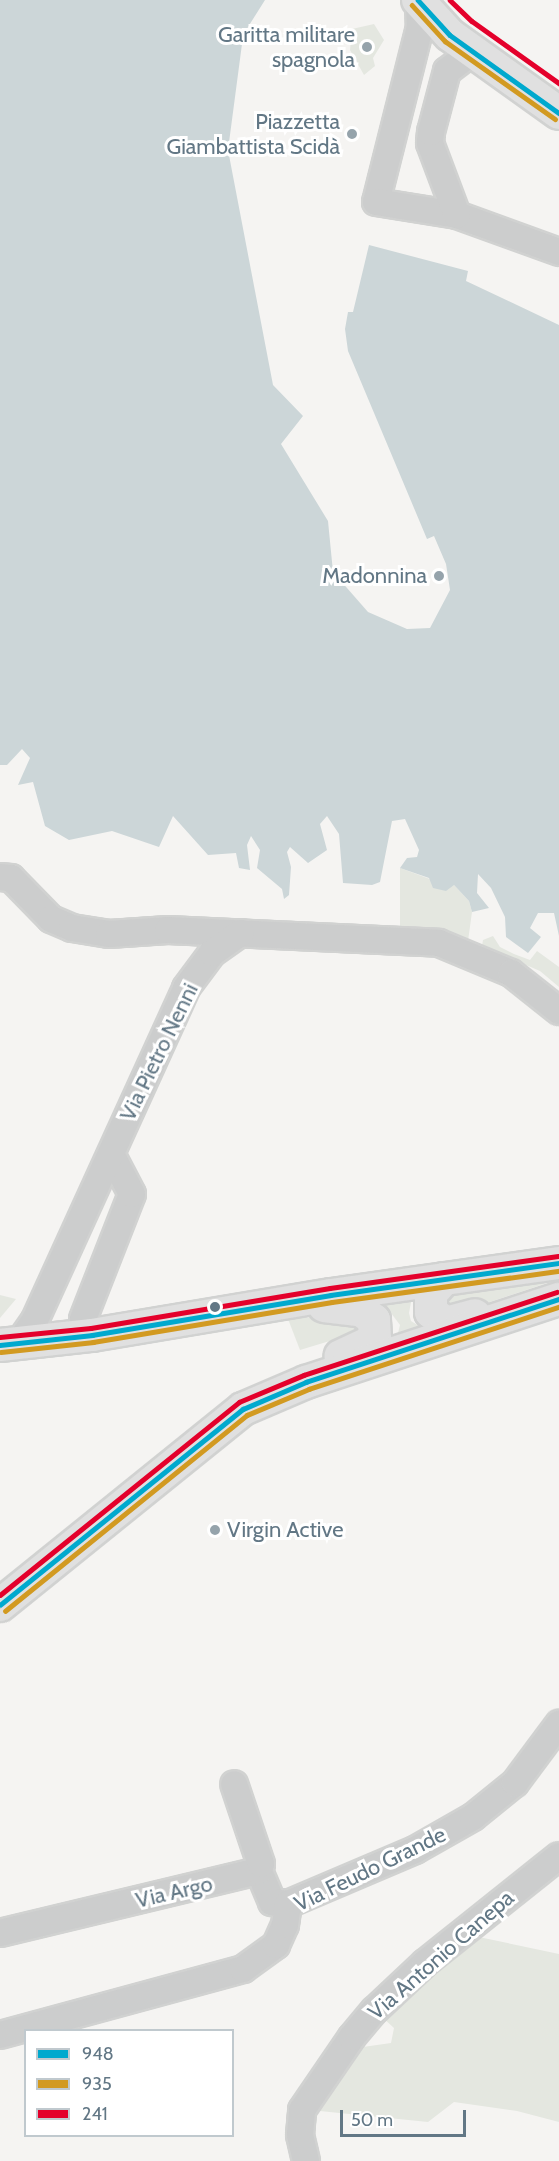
<!DOCTYPE html>
<html>
<head>
<meta charset="utf-8">
<style>
	body { margin:0 }
	#map { position:relative; width:559px; height:2161px; overflow:hidden; background:#f5f4f2; font-family:Cabin,sans-serif }
	div>[style] { position:absolute }
	[style*='--x'] { left:calc(var(--x)*1px); top:calc(var(--y)*1px); width:calc(var(--w)*1px); rotate:calc(var(--a)*1deg) }
	.green>* { inset:0; background:#e4e7e0 }
	.water>* { inset:0; background:#ccd6d8 }
	.roads { filter:drop-shadow(2px 0 #d1d2d1) drop-shadow(-2px 0 #d1d2d1) drop-shadow(0 2px #d1d2d1) drop-shadow(0 -2px #d1d2d1) }
	.minor>* { height:26px; margin:-13px; padding:0 13px; transform-origin:13px; border-radius:13px; background:#cccdcd }
	.major>* { height:32px; margin:-16px; padding:0 16px; transform-origin:16px; border-radius:16px; background:#e0e0e0 }
	.bus-1>* { height:4.5px; margin:-2.25px; padding:0 2.25px; transform-origin:2.25px; border-radius:2.25px; background:#00a9ce }
	.bus-2>* { height:4.5px; margin:-2.25px; padding:0 2.25px; transform-origin:2.25px; border-radius:2.25px; background:#d29a21 }
	.bus-3>* { height:4.5px; margin:-2.25px; padding:0 2.25px; transform-origin:2.25px; border-radius:2.25px; background:#e4002b }
	.dots>* { width:16px; height:16px; translate:-50% -50%; box-sizing:border-box; border:3px solid #fff; border-radius:50% }
	span { translate:-50% -50%; white-space:nowrap; text-align:center; line-height:1.15; -webkit-text-stroke:6px #fff; paint-order:stroke }
	.poi-label { font-size:22px; color:#627785 }
	.right { translate:-100% -50%; text-align:right }
	.left { translate:0 -50%; text-align:left }
	.street-label { font-size:22px; color:#627785 }
	.legend { position:absolute; left:24px; top:2029px; width:210px; height:108px; box-sizing:border-box; background:#fff; border:2px solid #c0c9ce; margin:0; padding:8px 10px; list-style:none; font-size:18px; color:#627785 }
	.legend li { display:flex; align-items:center; gap:12px; height:30px }
	.legend b { width:30px; border:2px solid #c0c9ce }
	.scale { position:absolute; left:340px; top:2110px; width:126px; height:27px; box-sizing:border-box; border:3px solid #627785; border-top:0; padding-left:8px; font-size:18px; line-height:21px; white-space:nowrap; color:#627785; -webkit-text-stroke:4px #fff; paint-order:stroke }
</style>
</head>
<body>
<div id="map">
	<div class="green">
		<i style="clip-path:polygon(374px 24px,384px 40px,373px 58px,375px 66px,364px 75px,350px 50px,352px 29px)"></i>
		<i style="clip-path:polygon(400px 868px,449px 886px,454px 885px,469px 901px,472px 912px,468px 941px,435px 931px,400px 929px)"></i>
		<i style="clip-path:polygon(493px 936px,500px 947px,514px 954px,530px 960px,537px 951px,559px 967px,559px 987px,540px 971px,482px 946px,483px 940px)"></i>
		<i style="clip-path:polygon(559px 1274px,559px 1279px,454px 1314px,441px 1297px,444px 1292px)"></i>
		<i style="clip-path:polygon(0 1295px,16px 1299px,0 1318px)"></i>
		<i style="clip-path:polygon(412px 1297px,409px 1313px,411px 1321px,427px 1331px,396px 1341px,400px 1325px,382px 1301px)"></i>
		<i style="clip-path:polygon(341px 1315px,366px 1330px,300px 1350px,288px 1319px)"></i>
		<i style="clip-path:polygon(474px 1936px,559px 1954px,559px 2122px,517px 2111px,454px 2102px,428px 2122px,310px 2110px,356px 2048px,391px 2043px,394px 2028px,382px 2017px)"></i>
	</div>
	<div class="water">
		<i style="clip-path:polygon(0 0,265px 0,248px 27px,242px 44px,228px 150px,273px 385px,303px 416px,281px 444px,328px 521px,333px 572px,368px 612px,407px 629px,430px 628px,450px 590px,446px 564px,434px 536px,427px 539px,348px 351px,345px 329px,348px 312px,353px 312px,369px 245px,468px 271px,466px 281px,559px 325px,559px 936px,554px 913px,538px 913px,530px 928px,541px 937px,528px 953px,506px 937px,505px 917px,491px 888px,478px 874px,477px 893px,489px 908px,472px 912px,469px 901px,454px 885px,446px 891px,433px 888px,429px 878px,400px 868px,407px 858px,417px 857px,419px 850px,405px 819px,392px 821px,380px 882px,372px 885px,343px 883px,339px 834px,327px 816px,320px 824px,327px 850px,308px 863px,290px 847px,287px 852px,291px 867px,289px 895px,284px 899px,282px 889px,257px 868px,260px 850px,251px 836px,247px 845px,250px 870px,239px 868px,236px 853px,208px 855px,173px 816px,159px 847px,112px 831px,69px 840px,45px 826px,33px 782px,18px 785px,30px 758px,22px 749px,7px 765px,0 765px)"></i>
	</div>
	<div class="roads">
		<div class="minor">
			<i style="--x:419;--y:2;--w:25;--a:88"></i>
			<i style="--x:420;--y:27;--w:180;--a:104.1"></i>
			<i style="--x:376;--y:202;--w:82;--a:9.1"></i>
			<i style="--x:457;--y:215;--w:109;--a:19.9"></i>
			<i style="--x:457;--y:215;--w:77;--a:-110.6"></i>
			<i style="--x:430;--y:143;--w:11;--a:-85"></i>
			<i style="--x:431;--y:132;--w:63;--a:-75.3"></i>
			<i style="--x:447;--y:71;--w:31;--a:-37"></i>
			<i style="--x:0;--y:877;--w:11;--a:5"></i>
			<i style="--x:11;--y:878;--w:57;--a:45.7"></i>
			<i style="--x:51;--y:919;--w:23;--a:23"></i>
			<i style="--x:72;--y:928;--w:37;--a:9"></i>
			<i style="--x:109;--y:934;--w:59;--a:-3.9"></i>
			<i style="--x:168;--y:930;--w:271;--a:2.7"></i>
			<i style="--x:439;--y:943;--w:78;--a:22.6"></i>
			<i style="--x:511;--y:973;--w:61;--a:38.4"></i>
			<i style="--x:92;--y:1335;--w:18;--a:-119"></i>
			<i style="--x:83;--y:1319;--w:134;--a:-68.6"></i>
			<i style="--x:132;--y:1194;--w:45;--a:-117.7"></i>
			<i style="--x:19;--y:1343;--w:28;--a:-55"></i>
			<i style="--x:35;--y:1320;--w:365;--a:-65.5"></i>
			<i style="--x:186;--y:988;--w:44;--a:-53.4"></i>
			<i style="--x:212;--y:953;--w:35;--a:-35"></i>
			<i style="--x:259;--y:1871;--w:34;--a:67"></i>
			<i style="--x:272;--y:1902;--w:16;--a:7"></i>
			<i style="--x:288;--y:1904;--w:138;--a:-23"></i>
			<i style="--x:415;--y:1850;--w:67;--a:-29.6"></i>
			<i style="--x:473;--y:1817;--w:54;--a:-39"></i>
			<i style="--x:515;--y:1783;--w:74;--a:-53.3"></i>
			<i style="--x:0;--y:1933;--w:266;--a:-13.5"></i>
			<i style="--x:259;--y:1871;--w:7;--a:-74"></i>
			<i style="--x:261;--y:1864;--w:84;--a:-108.6"></i>
			<i style="--x:0;--y:2035;--w:252;--a:-15.2"></i>
			<i style="--x:243;--y:1969;--w:41;--a:-36"></i>
			<i style="--x:276;--y:1945;--w:22;--a:-66"></i>
			<i style="--x:285;--y:1925;--w:21;--a:-82"></i>
			<i style="--x:306;--y:2161;--w:27;--a:-103"></i>
			<i style="--x:300;--y:2135;--w:25;--a:-85"></i>
			<i style="--x:302;--y:2110;--w:88;--a:-55.6"></i>
			<i style="--x:352;--y:2037;--w:35;--a:-50"></i>
			<i style="--x:375;--y:2010;--w:69;--a:-43.2"></i>
			<i style="--x:425;--y:1963;--w:171;--a:-38.6"></i>
		</div>
		<div class="major">
			<i style="--x:418;--y:0;--w:47;--a:47.6"></i>
			<i style="--x:450;--y:35;--w:134;--a:35.6"></i>
			<i style="--x:444;--y:1279;--w:20;--a:131"></i>
			<i style="--x:431;--y:1294;--w:18;--a:90"></i>
			<i style="--x:431;--y:1312;--w:19;--a:36"></i>
			<i style="--x:446;--y:1323;--w:30;--a:-15"></i>
			<i style="--x:324;--y:1306;--w:38;--a:7"></i>
			<i style="--x:362;--y:1311;--w:15;--a:37"></i>
			<i style="--x:374;--y:1320;--w:20;--a:87"></i>
			<i style="--x:375;--y:1340;--w:38;--a:155"></i>
			<i style="--x:0;--y:1345;--w:93;--a:-6.2"></i>
			<i style="--x:92;--y:1335;--w:242;--a:-9.5"></i>
			<i style="--x:331;--y:1295;--w:230;--a:-8"></i>
			<i style="--x:0;--y:1605;--w:312;--a:-38.9"></i>
			<i style="--x:243;--y:1409;--w:69;--a:-23.2"></i>
			<i style="--x:306;--y:1382;--w:266;--a:-18.2"></i>
		</div>
	</div>
	<div class="bus-1">
		<i style="--x:418;--y:0;--w:47;--a:47.6"></i>
		<i style="--x:450;--y:35;--w:134;--a:35.6"></i>
		<i style="--x:0;--y:1345;--w:93;--a:-6.2"></i>
		<i style="--x:92;--y:1335;--w:242;--a:-9.5"></i>
		<i style="--x:331;--y:1295;--w:230;--a:-8"></i>
		<i style="--x:0;--y:1605;--w:312;--a:-38.9"></i>
		<i style="--x:243;--y:1409;--w:69;--a:-23.2"></i>
		<i style="--x:306;--y:1382;--w:266;--a:-18.2"></i>
	</div>
	<div class="bus-2">
		<i style="--x:412;--y:5;--w:49;--a:47.5"></i>
		<i style="--x:445;--y:41;--w:135;--a:35.3"></i>
		<i style="--x:1;--y:1352;--w:93;--a:-6.2"></i>
		<i style="--x:93;--y:1342;--w:242;--a:-9.5"></i>
		<i style="--x:332;--y:1302;--w:229;--a:-7.8"></i>
		<i style="--x:5;--y:1611;--w:311;--a:-39"></i>
		<i style="--x:247;--y:1415;--w:67;--a:-22.8"></i>
		<i style="--x:309;--y:1389;--w:263;--a:-18.2"></i>
	</div>
	<div class="bus-3">
		<i style="--x:450;--y:0;--w:30;--a:44"></i>
		<i style="--x:472;--y:21;--w:107;--a:35.5"></i>
		<i style="--x:0;--y:1337;--w:91;--a:-5.6"></i>
		<i style="--x:91;--y:1328;--w:242;--a:-9.5"></i>
		<i style="--x:330;--y:1288;--w:230;--a:-8"></i>
		<i style="--x:0;--y:1595;--w:307;--a:-38.9"></i>
		<i style="--x:239;--y:1402;--w:70;--a:-22.6"></i>
		<i style="--x:304;--y:1375;--w:266;--a:-18.2"></i>
	</div>
	<div class="dots">
		<i style="left:367px;top:47px;background:#95a3ab"></i>
		<i style="left:352px;top:134px;background:#95a3ab"></i>
		<i style="left:439px;top:576px;background:#95a3ab"></i>
		<i style="left:215px;top:1307px;background:#627785"></i>
		<i style="left:215px;top:1530px;background:#95a3ab"></i>
	</div>
	<div class="poi-label">
		<span class="right" style="left:355px;top:47px">Garitta militare<br>spagnola</span>
		<span class="right" style="left:340px;top:134px">Piazzetta<br>Giambattista Scidà</span>
		<span class="right" style="left:427px;top:576px">Madonnina</span>
		<span class="left" style="left:227px;top:1530px">Virgin Active</span>
	</div>
	<div class="street-label">
		<span style="left:159px;top:1052px;rotate:-64deg">Via Pietro Nenni</span>
		<span style="left:370px;top:1869px;rotate:-26deg">Via Feudo Grande</span>
		<span style="left:174px;top:1892px;rotate:-13deg">Via Argo</span>
		<span style="left:441px;top:1955px;rotate:-41deg">Via Antonio Canepa</span>
	</div>
	<ul class="legend">
	<li><b style="height:8px;background:#00a9ce"></b>948</li>
	<li><b style="height:8px;background:#d29a21"></b>935</li>
	<li><b style="height:8px;background:#e4002b"></b>241</li>
	</ul>
	<div class="scale">50 m</div>
</div>
</body>
</html>
